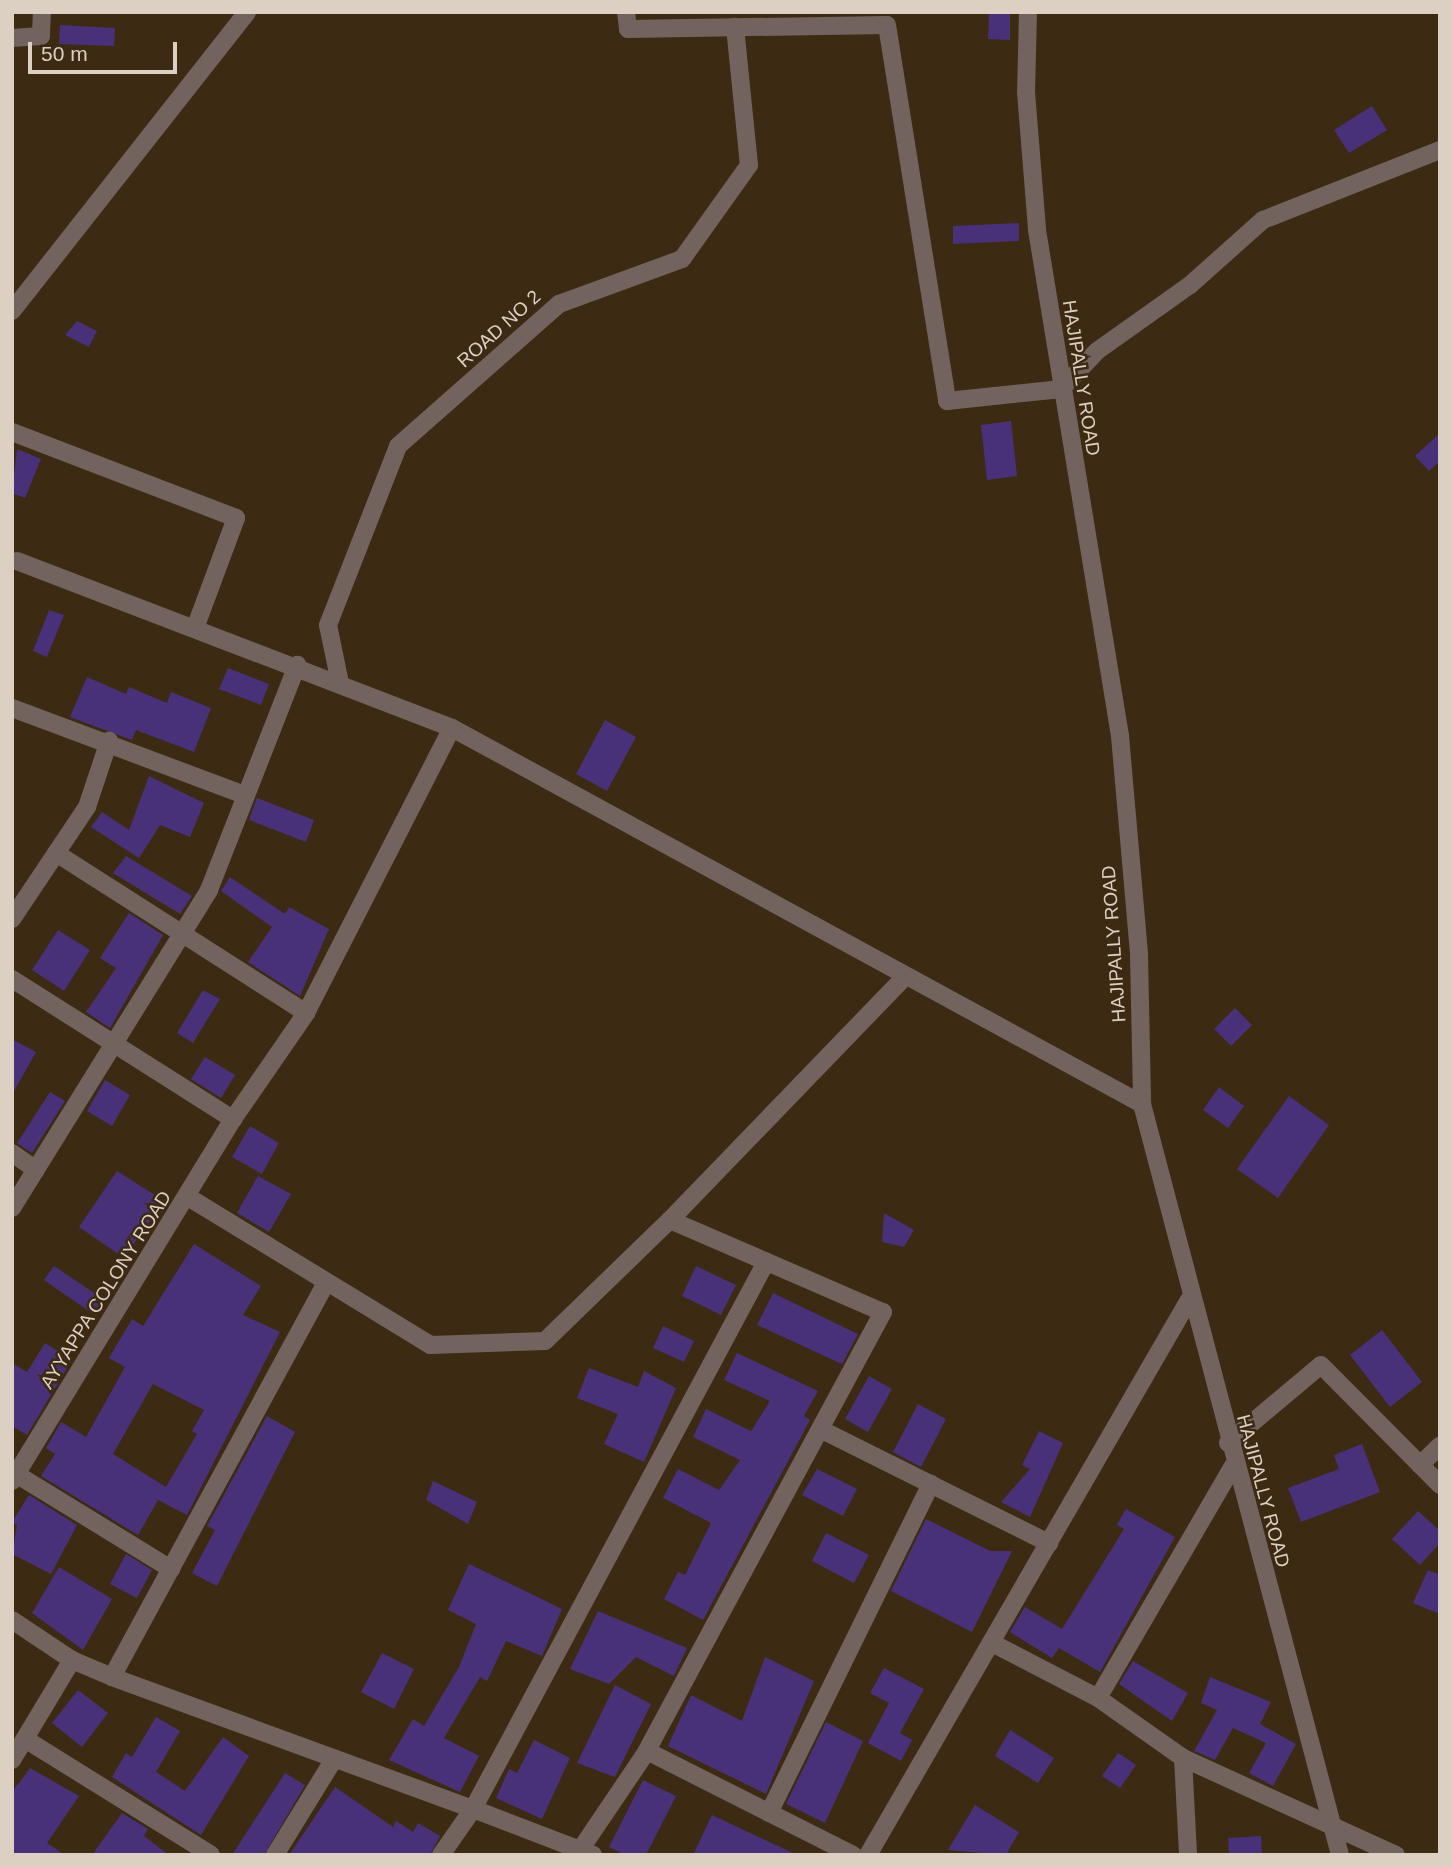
<!DOCTYPE html>
<html>
<head>
<meta charset="utf-8">
<style>
	body { margin:0 }
	#map { position:relative; width:1452px; height:1867px; overflow:hidden; background:#3d2a13; font-family:Arial,sans-serif }
	div>[style] { position:absolute }
	[style*='--x'] { left:calc(var(--x)*1px); top:calc(var(--y)*1px); width:calc(var(--w)*1px); rotate:calc(var(--a)*1deg) }
	.building>* { inset:0; background:#483179 }
	.minor>* { height:18px; margin:-9px; padding:0 9px; transform-origin:9px; border-radius:9px; background:#72635f }
	span { translate:-50% -50%; white-space:nowrap; text-align:center; line-height:1.15; -webkit-text-stroke:5px #3d2a13; paint-order:stroke }
	.street-label { font-size:19px; color:#dcd0c3 }
	.frame { position:absolute; inset:0; border:14px solid #dcd0c3; pointer-events:none }
	.scale { position:absolute; left:28px; top:42px; width:149px; height:32px; box-sizing:border-box; border:4px solid #dcd0c3; border-top:0; padding-left:9px; font-size:21px; line-height:24px; white-space:nowrap; color:#dcd0c3; -webkit-text-stroke:5px #3d2a13; paint-order:stroke }
</style>
</head>
<body>
<div id="map">
	<div class="building">
		<i style="clip-path:polygon(989px 12px,1010px 12px,1010px 40px,988px 39px)"></i>
		<i style="clip-path:polygon(60px 25px,115px 28px,114px 46px,59px 44px)"></i>
		<i style="clip-path:polygon(1372px 106px,1387px 130px,1349px 153px,1334px 130px)"></i>
		<i style="clip-path:polygon(1019px 223px,1019px 241px,953px 244px,953px 226px)"></i>
		<i style="clip-path:polygon(77px 321px,97px 331px,89px 347px,65px 335px)"></i>
		<i style="clip-path:polygon(1011px 421px,1017px 476px,987px 480px,981px 425px)"></i>
		<i style="clip-path:polygon(1440px 433px,1440px 461px,1429px 471px,1415px 456px)"></i>
		<i style="clip-path:polygon(17px 449px,41px 459px,25px 498px,12px 493px)"></i>
		<i style="clip-path:polygon(49px 610px,64px 615px,47px 657px,33px 651px)"></i>
		<i style="clip-path:polygon(228px 668px,269px 684px,261px 705px,219px 689px)"></i>
		<i style="clip-path:polygon(87px 677px,126px 694px,129px 687px,167px 703px,171px 692px,211px 708px,194px 752px,136px 730px,132px 740px,70px 717px)"></i>
		<i style="clip-path:polygon(605px 720px,636px 737px,607px 791px,576px 774px)"></i>
		<i style="clip-path:polygon(149px 776px,204px 803px,190px 837px,160px 825px,139px 858px,91px 827px,102px 812px,129px 830px)"></i>
		<i style="clip-path:polygon(257px 798px,314px 820px,306px 842px,249px 820px)"></i>
		<i style="clip-path:polygon(126px 856px,192px 896px,180px 914px,113px 873px)"></i>
		<i style="clip-path:polygon(230px 877px,285px 914px,289px 907px,329px 929px,300px 996px,248px 962px,272px 927px,221px 891px)"></i>
		<i style="clip-path:polygon(129px 913px,163px 935px,110px 1028px,86px 1012px,116px 968px,100px 958px)"></i>
		<i style="clip-path:polygon(58px 930px,90px 950px,64px 991px,32px 970px)"></i>
		<i style="clip-path:polygon(203px 990px,220px 999px,193px 1043px,177px 1033px)"></i>
		<i style="clip-path:polygon(1235px 1008px,1252px 1025px,1231px 1046px,1214px 1029px)"></i>
		<i style="clip-path:polygon(12px 1039px,36px 1052px,12px 1095px)"></i>
		<i style="clip-path:polygon(205px 1057px,235px 1075px,221px 1098px,191px 1079px)"></i>
		<i style="clip-path:polygon(105px 1080px,130px 1095px,112px 1126px,87px 1111px)"></i>
		<i style="clip-path:polygon(1219px 1087px,1244px 1106px,1228px 1128px,1203px 1110px)"></i>
		<i style="clip-path:polygon(50px 1092px,65px 1101px,32px 1153px,17px 1143px)"></i>
		<i style="clip-path:polygon(1289px 1096px,1329px 1125px,1278px 1198px,1237px 1169px)"></i>
		<i style="clip-path:polygon(250px 1126px,279px 1143px,262px 1174px,232px 1157px)"></i>
		<i style="clip-path:polygon(117px 1171px,164px 1201px,124px 1258px,79px 1227px)"></i>
		<i style="clip-path:polygon(258px 1176px,291px 1194px,269px 1232px,237px 1213px)"></i>
		<i style="clip-path:polygon(884px 1213px,914px 1230px,904px 1247px,882px 1242px)"></i>
		<i style="clip-path:polygon(evenodd,194px 1244px,261px 1286px,243px 1315px,280px 1332px,187px 1515px,158px 1500px,138px 1535px,41px 1476px,55px 1454px,46px 1448px,61px 1422px,86px 1437px,125px 1367px,109px 1358px,132px 1319px,143px 1326px,194px 1244px,153px 1384px,204px 1410px,192px 1431px,197px 1434px,166px 1487px,113px 1454px,153px 1384px)"></i>
		<i style="clip-path:polygon(54px 1266px,103px 1299px,93px 1314px,44px 1280px)"></i>
		<i style="clip-path:polygon(696px 1266px,736px 1285px,721px 1315px,682px 1296px)"></i>
		<i style="clip-path:polygon(773px 1293px,858px 1334px,842px 1364px,757px 1325px)"></i>
		<i style="clip-path:polygon(663px 1326px,694px 1341px,684px 1362px,653px 1348px)"></i>
		<i style="clip-path:polygon(1382px 1330px,1422px 1382px,1390px 1407px,1350px 1355px)"></i>
		<i style="clip-path:polygon(45px 1343px,72px 1360px,27px 1435px,12px 1426px,12px 1363px,27px 1372px)"></i>
		<i style="clip-path:polygon(737px 1353px,818px 1391px,804px 1416px,810px 1420px,703px 1620px,664px 1599px,678px 1572px,685px 1575px,711px 1523px,663px 1498px,678px 1469px,719px 1490px,740px 1460px,693px 1437px,706px 1409px,751px 1431px,770px 1401px,724px 1380px)"></i>
		<i style="clip-path:polygon(589px 1368px,638px 1387px,644px 1371px,676px 1388px,644px 1462px,604px 1444px,618px 1414px,577px 1398px)"></i>
		<i style="clip-path:polygon(869px 1376px,892px 1389px,868px 1432px,845px 1419px)"></i>
		<i style="clip-path:polygon(918px 1404px,946px 1419px,921px 1467px,893px 1452px)"></i>
		<i style="clip-path:polygon(267px 1416px,295px 1432px,217px 1586px,192px 1573px,215px 1530px,207px 1526px)"></i>
		<i style="clip-path:polygon(1039px 1431px,1063px 1443px,1030px 1517px,1001px 1502px,1030px 1469px,1022px 1465px)"></i>
		<i style="clip-path:polygon(1362px 1444px,1380px 1492px,1301px 1522px,1288px 1488px,1339px 1469px,1334px 1455px)"></i>
		<i style="clip-path:polygon(817px 1469px,857px 1489px,843px 1516px,802px 1495px)"></i>
		<i style="clip-path:polygon(433px 1481px,477px 1502px,468px 1524px,426px 1500px)"></i>
		<i style="clip-path:polygon(29px 1495px,77px 1525px,51px 1574px,12px 1554px,17px 1525px,12px 1522px)"></i>
		<i style="clip-path:polygon(1126px 1509px,1175px 1537px,1100px 1672px,1059px 1648px,1052px 1658px,1010px 1632px,1025px 1607px,1062px 1629px,1124px 1529px,1117px 1525px)"></i>
		<i style="clip-path:polygon(1418px 1511px,1440px 1531px,1440px 1543px,1420px 1565px,1392px 1539px)"></i>
		<i style="clip-path:polygon(926px 1519px,990px 1551px,1012px 1551px,972px 1632px,891px 1591px)"></i>
		<i style="clip-path:polygon(826px 1533px,869px 1555px,854px 1583px,812px 1561px)"></i>
		<i style="clip-path:polygon(126px 1554px,152px 1570px,137px 1598px,110px 1584px)"></i>
		<i style="clip-path:polygon(469px 1564px,562px 1609px,542px 1656px,506px 1641px,487px 1681px,480px 1677px,444px 1738px,479px 1756px,460px 1792px,389px 1760px,413px 1719px,424px 1726px,459px 1667px,476px 1624px,448px 1610px)"></i>
		<i style="clip-path:polygon(59px 1567px,112px 1599px,83px 1650px,32px 1613px)"></i>
		<i style="clip-path:polygon(1428px 1570px,1440px 1575px,1440px 1614px,1413px 1603px)"></i>
		<i style="clip-path:polygon(598px 1611px,687px 1648px,674px 1676px,636px 1657px,609px 1684px,570px 1669px)"></i>
		<i style="clip-path:polygon(382px 1653px,414px 1669px,394px 1709px,361px 1692px)"></i>
		<i style="clip-path:polygon(765px 1657px,814px 1681px,766px 1794px,668px 1746px,691px 1695px,742px 1721px)"></i>
		<i style="clip-path:polygon(1133px 1661px,1188px 1693px,1172px 1721px,1119px 1684px)"></i>
		<i style="clip-path:polygon(884px 1668px,924px 1689px,900px 1733px,912px 1740px,901px 1761px,868px 1743px,889px 1703px,870px 1693px)"></i>
		<i style="clip-path:polygon(1210px 1677px,1271px 1702px,1260px 1724px,1296px 1744px,1273px 1786px,1249px 1773px,1266px 1743px,1233px 1728px,1215px 1760px,1194px 1751px,1217px 1710px,1201px 1703px)"></i>
		<i style="clip-path:polygon(615px 1685px,651px 1704px,615px 1777px,577px 1763px)"></i>
		<i style="clip-path:polygon(78px 1690px,108px 1713px,82px 1747px,52px 1723px)"></i>
		<i style="clip-path:polygon(156px 1717px,180px 1731px,156px 1772px,185px 1791px,223px 1737px,249px 1756px,201px 1835px,112px 1777px,126px 1753px,132px 1757px)"></i>
		<i style="clip-path:polygon(826px 1722px,863px 1741px,825px 1823px,786px 1804px)"></i>
		<i style="clip-path:polygon(1010px 1730px,1054px 1758px,1038px 1783px,995px 1756px)"></i>
		<i style="clip-path:polygon(534px 1740px,570px 1758px,542px 1819px,496px 1798px,509px 1769px,517px 1773px)"></i>
		<i style="clip-path:polygon(1118px 1753px,1136px 1765px,1120px 1788px,1102px 1776px)"></i>
		<i style="clip-path:polygon(30px 1768px,79px 1796px,47px 1843px,65px 1855px,12px 1855px,12px 1792px)"></i>
		<i style="clip-path:polygon(285px 1773px,305px 1785px,264px 1855px,232px 1855px)"></i>
		<i style="clip-path:polygon(643px 1780px,676px 1796px,646px 1855px,625px 1855px,609px 1847px)"></i>
		<i style="clip-path:polygon(335px 1787px,393px 1827px,396px 1821px,413px 1832px,418px 1823px,440px 1836px,430px 1855px,289px 1855px)"></i>
		<i style="clip-path:polygon(975px 1805px,1019px 1832px,1006px 1855px,948px 1850px)"></i>
		<i style="clip-path:polygon(122px 1813px,148px 1829px,144px 1836px,169px 1855px,92px 1855px)"></i>
		<i style="clip-path:polygon(712px 1815px,797px 1855px,693px 1855px)"></i>
		<i style="clip-path:polygon(1261px 1836px,1262px 1855px,1229px 1855px,1228px 1838px)"></i>
	</div>
	<div class="minor">
		<i style="--x:626;--y:12;--w:17;--a:83"></i>
		<i style="--x:628;--y:29;--w:259;--a:-0.9"></i>
		<i style="--x:887;--y:25;--w:381;--a:80.9"></i>
		<i style="--x:947;--y:401;--w:115;--a:-6"></i>
		<i style="--x:1061;--y:389;--w:52;--a:-46.5"></i>
		<i style="--x:1097;--y:351;--w:114;--a:-35.4"></i>
		<i style="--x:1190;--y:285;--w:98;--a:-41.7"></i>
		<i style="--x:1263;--y:220;--w:190;--a:-21.6"></i>
		<i style="--x:1028;--y:12;--w:80;--a:91.4"></i>
		<i style="--x:1026;--y:92;--w:138;--a:85.4"></i>
		<i style="--x:1037;--y:230;--w:513;--a:80.68"></i>
		<i style="--x:1120;--y:736;--w:220;--a:85"></i>
		<i style="--x:1139;--y:955;--w:149;--a:88.8"></i>
		<i style="--x:1142;--y:1104;--w:777;--a:75.23"></i>
		<i style="--x:12;--y:38;--w:29;--a:-4"></i>
		<i style="--x:41;--y:36;--w:24;--a:-88"></i>
		<i style="--x:12;--y:311;--w:380;--a:-51.8"></i>
		<i style="--x:12;--y:432;--w:240;--a:21"></i>
		<i style="--x:236;--y:518;--w:117;--a:110.4"></i>
		<i style="--x:17;--y:561;--w:466;--a:21"></i>
		<i style="--x:452;--y:728;--w:786;--a:28.59"></i>
		<i style="--x:340;--y:683;--w:59;--a:-101.7"></i>
		<i style="--x:328;--y:625;--w:192;--a:-68.6"></i>
		<i style="--x:398;--y:446;--w:215;--a:-41.4"></i>
		<i style="--x:559;--y:304;--w:131;--a:-20.1"></i>
		<i style="--x:682;--y:259;--w:115;--a:-54.5"></i>
		<i style="--x:749;--y:165;--w:139;--a:-95.8"></i>
		<i style="--x:12;--y:708;--w:249;--a:20.5"></i>
		<i style="--x:56;--y:853;--w:297;--a:32.6"></i>
		<i style="--x:12;--y:919;--w:135;--a:-56.2"></i>
		<i style="--x:87;--y:807;--w:70;--a:-71.6"></i>
		<i style="--x:12;--y:979;--w:262;--a:32.4"></i>
		<i style="--x:12;--y:1153;--w:29;--a:35"></i>
		<i style="--x:188;--y:1197;--w:284;--a:31.4"></i>
		<i style="--x:430;--y:1345;--w:115;--a:-2"></i>
		<i style="--x:545;--y:1341;--w:174;--a:-44.1"></i>
		<i style="--x:670;--y:1220;--w:232;--a:23.4"></i>
		<i style="--x:883;--y:1312;--w:498;--a:118.3"></i>
		<i style="--x:647;--y:1751;--w:118;--a:124"></i>
		<i style="--x:12;--y:1208;--w:374;--a:-58.2"></i>
		<i style="--x:209;--y:890;--w:242;--a:-68.6"></i>
		<i style="--x:670;--y:1220;--w:339;--a:-46"></i>
		<i style="--x:822;--y:1430;--w:254;--a:26.5"></i>
		<i style="--x:1228;--y:1443;--w:121;--a:-40"></i>
		<i style="--x:1321;--y:1365;--w:169;--a:45.2"></i>
		<i style="--x:1420;--y:1465;--w:28;--a:-44"></i>
		<i style="--x:16;--y:1474;--w:182;--a:31.5"></i>
		<i style="--x:12;--y:1481;--w:424;--a:-58.6"></i>
		<i style="--x:233;--y:1119;--w:129;--a:-55.4"></i>
		<i style="--x:306;--y:1013;--w:320;--a:-62.9"></i>
		<i style="--x:12;--y:1620;--w:72;--a:33.7"></i>
		<i style="--x:72;--y:1660;--w:43;--a:23"></i>
		<i style="--x:112;--y:1677;--w:384;--a:20.1"></i>
		<i style="--x:473;--y:1809;--w:56;--a:124.8"></i>
		<i style="--x:992;--y:1643;--w:119;--a:27.4"></i>
		<i style="--x:1098;--y:1698;--w:104;--a:35.2"></i>
		<i style="--x:1183;--y:1758;--w:234;--a:24.5"></i>
		<i style="--x:112;--y:1677;--w:447;--a:-61.5"></i>
		<i style="--x:1098;--y:1698;--w:268;--a:-59.8"></i>
		<i style="--x:25;--y:1739;--w:219;--a:31.9"></i>
		<i style="--x:647;--y:1751;--w:231;--a:26.8"></i>
		<i style="--x:1183;--y:1758;--w:97;--a:87"></i>
		<i style="--x:12;--y:1760;--w:117;--a:-59"></i>
		<i style="--x:769;--y:1813;--w:367;--a:-63.8"></i>
		<i style="--x:275;--y:1855;--w:113;--a:-58.4"></i>
		<i style="--x:593;--y:1855;--w:129;--a:-159"></i>
		<i style="--x:473;--y:1809;--w:621;--a:-61.82"></i>
		<i style="--x:868;--y:1855;--w:641;--a:-59.96"></i>
	</div>
	<div class="street-label">
		<span style="left:499px;top:329px;rotate:-42deg">ROAD NO 2</span>
		<span style="left:1081px;top:378px;rotate:81deg">HAJIPALLY ROAD</span>
		<span style="left:1114px;top:944px;rotate:-94deg">HAJIPALLY ROAD</span>
		<span style="left:106px;top:1290px;rotate:-58deg">AYYAPPA COLONY ROAD</span>
		<span style="left:1263px;top:1491px;rotate:75deg">HAJIPALLY ROAD</span>
	</div>
	<div class="frame"></div>
	<div class="scale">50 m</div>
</div>
</body>
</html>
